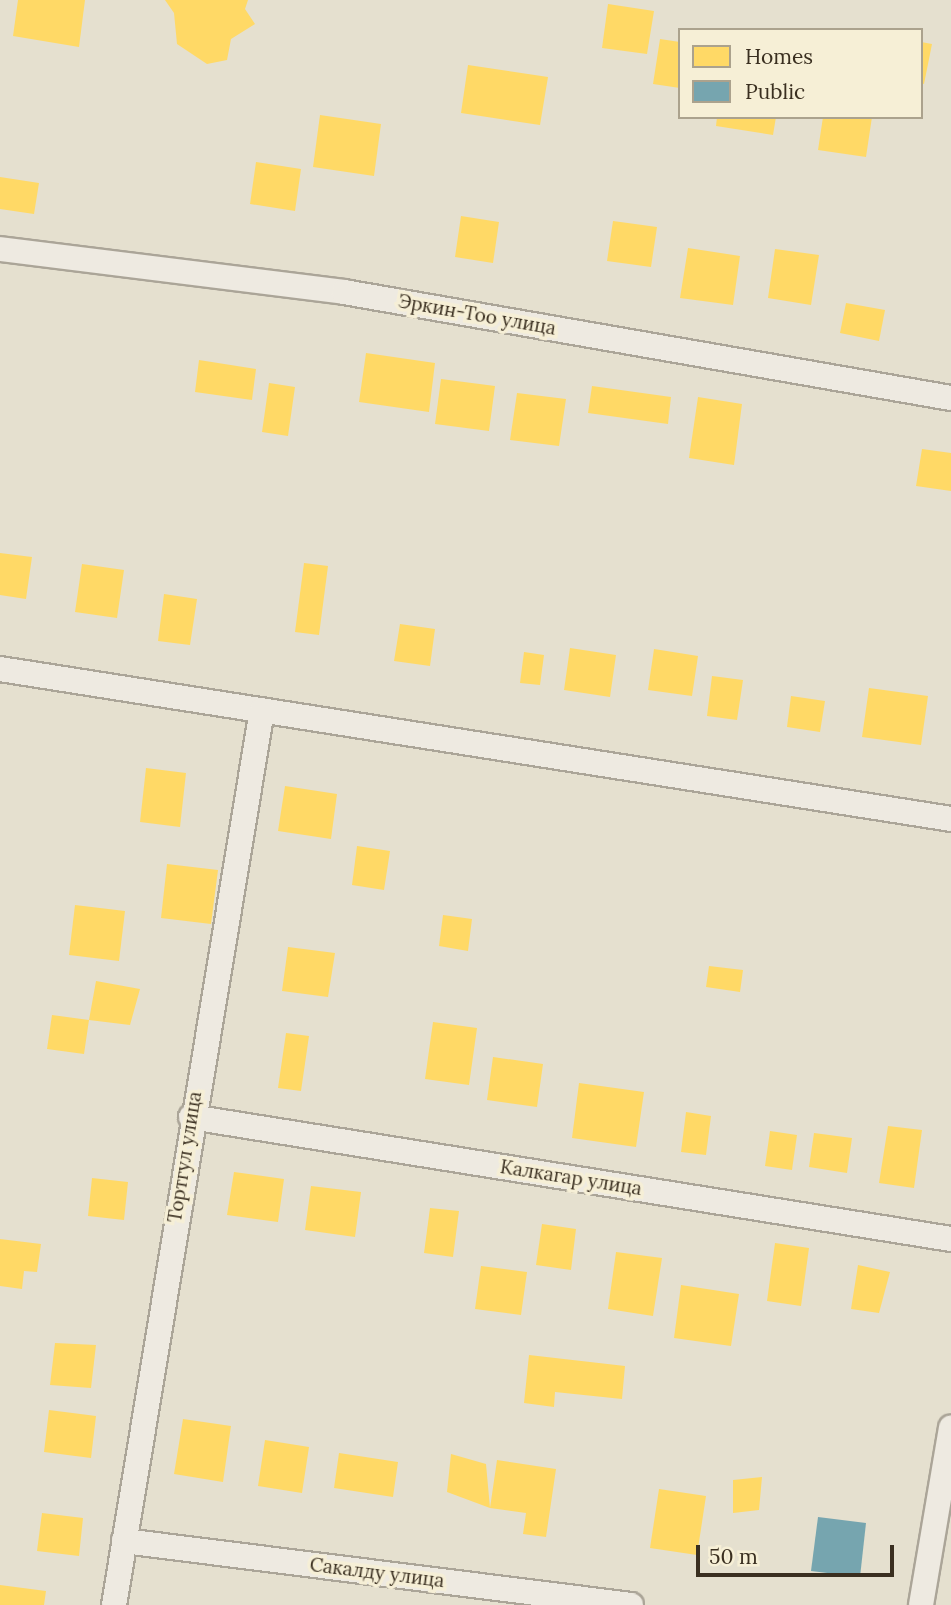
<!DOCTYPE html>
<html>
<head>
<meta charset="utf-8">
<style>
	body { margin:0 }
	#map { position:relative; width:951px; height:1605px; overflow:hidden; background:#e5e0cf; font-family:Lora,serif }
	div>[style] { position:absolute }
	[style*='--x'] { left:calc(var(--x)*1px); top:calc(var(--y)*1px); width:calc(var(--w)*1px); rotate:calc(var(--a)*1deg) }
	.homes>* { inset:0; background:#ffd966 }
	.public>* { inset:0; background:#76a5af }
	.roads { filter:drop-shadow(2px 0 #aba598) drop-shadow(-2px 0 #aba598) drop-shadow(0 2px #aba598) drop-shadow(0 -2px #aba598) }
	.minor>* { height:24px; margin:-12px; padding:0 12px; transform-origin:12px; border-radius:12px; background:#eeeae1 }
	span { translate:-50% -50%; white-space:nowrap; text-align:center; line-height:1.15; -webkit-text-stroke:7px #f6efd6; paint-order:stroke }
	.street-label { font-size:19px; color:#3a2f20 }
	.legend { position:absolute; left:678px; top:28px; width:245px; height:91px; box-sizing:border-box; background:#f6efd6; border:2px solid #aba28d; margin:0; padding:9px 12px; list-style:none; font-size:21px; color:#3a2f20 }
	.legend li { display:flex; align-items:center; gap:14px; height:35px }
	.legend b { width:35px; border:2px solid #aba28d }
	.scale { position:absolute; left:696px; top:1545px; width:198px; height:32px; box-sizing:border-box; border:4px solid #3a2f20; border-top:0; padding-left:9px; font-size:21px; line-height:24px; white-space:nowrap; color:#3a2f20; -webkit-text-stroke:5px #f6efd6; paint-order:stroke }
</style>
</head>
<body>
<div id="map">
	<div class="homes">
		<i style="clip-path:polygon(18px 0,85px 0,79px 47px,13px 36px)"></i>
		<i style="clip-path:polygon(165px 0,248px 0,245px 9px,255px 24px,231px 39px,227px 60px,207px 64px,177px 44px,174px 13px)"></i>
		<i style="clip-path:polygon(608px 4px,654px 11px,647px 54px,602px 48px)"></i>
		<i style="clip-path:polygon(660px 39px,680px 42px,680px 88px,653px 84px)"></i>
		<i style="clip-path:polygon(921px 42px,932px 44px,924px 84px,921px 83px)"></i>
		<i style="clip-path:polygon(468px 65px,548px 77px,540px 125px,461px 113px)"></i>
		<i style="clip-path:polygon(320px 115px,381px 124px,374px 176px,313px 167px)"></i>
		<i style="clip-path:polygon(717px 117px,776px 117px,773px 135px,716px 126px)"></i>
		<i style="clip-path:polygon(823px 117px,872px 117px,866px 157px,818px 150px)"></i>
		<i style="clip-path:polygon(256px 162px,301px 169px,295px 211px,250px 204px)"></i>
		<i style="clip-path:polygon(0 177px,39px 183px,34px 214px,0 209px)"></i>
		<i style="clip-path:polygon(461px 216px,499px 222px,493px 263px,455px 257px)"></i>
		<i style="clip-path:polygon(613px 221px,657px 227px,651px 267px,607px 261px)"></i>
		<i style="clip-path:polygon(688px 248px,740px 256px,733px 305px,680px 298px)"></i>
		<i style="clip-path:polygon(775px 249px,819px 255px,811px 305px,768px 298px)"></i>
		<i style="clip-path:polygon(846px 303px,885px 310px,879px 341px,840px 333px)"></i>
		<i style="clip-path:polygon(366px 353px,435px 363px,429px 412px,359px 402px)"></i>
		<i style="clip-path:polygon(199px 360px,256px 369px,252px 400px,195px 392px)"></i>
		<i style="clip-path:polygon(441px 379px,495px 386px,489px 431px,435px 424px)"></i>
		<i style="clip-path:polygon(269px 383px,295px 387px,288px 436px,262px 432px)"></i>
		<i style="clip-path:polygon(592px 386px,671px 397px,668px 424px,588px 413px)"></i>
		<i style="clip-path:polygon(517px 393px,566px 399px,559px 446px,510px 440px)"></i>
		<i style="clip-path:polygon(698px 397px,742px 404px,734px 465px,689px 458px)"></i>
		<i style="clip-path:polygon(922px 449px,951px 453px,951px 491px,916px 486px)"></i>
		<i style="clip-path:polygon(0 553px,32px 557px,26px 599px,0 595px)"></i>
		<i style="clip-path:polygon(304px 563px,328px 566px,319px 635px,295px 632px)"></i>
		<i style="clip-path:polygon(82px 564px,124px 570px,117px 618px,75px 612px)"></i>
		<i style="clip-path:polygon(164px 594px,197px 599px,190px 645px,158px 641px)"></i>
		<i style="clip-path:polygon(400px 624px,435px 629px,430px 666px,394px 661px)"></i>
		<i style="clip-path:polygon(570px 648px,616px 655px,610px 697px,564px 690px)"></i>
		<i style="clip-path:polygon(654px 649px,698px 656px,692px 696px,648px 690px)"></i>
		<i style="clip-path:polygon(524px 652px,544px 655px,540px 685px,520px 683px)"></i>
		<i style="clip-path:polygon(712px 676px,743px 680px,737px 720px,707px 716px)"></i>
		<i style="clip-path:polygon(869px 688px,928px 696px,921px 745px,862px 737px)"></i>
		<i style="clip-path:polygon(791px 696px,825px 701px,820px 732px,787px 727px)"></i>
		<i style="clip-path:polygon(146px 768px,186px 773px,180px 827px,140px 822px)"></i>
		<i style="clip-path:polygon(285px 786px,337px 794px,331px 839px,278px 831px)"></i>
		<i style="clip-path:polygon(357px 846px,390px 851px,384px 890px,352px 885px)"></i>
		<i style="clip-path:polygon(167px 864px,218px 870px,211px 924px,161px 918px)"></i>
		<i style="clip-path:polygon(75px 905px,125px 911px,119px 961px,69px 955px)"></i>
		<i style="clip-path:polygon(443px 915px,472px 919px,468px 951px,439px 946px)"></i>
		<i style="clip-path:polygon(288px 947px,335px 953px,328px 997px,282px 991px)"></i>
		<i style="clip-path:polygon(709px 966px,743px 970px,740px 992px,706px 987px)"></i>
		<i style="clip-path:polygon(96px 981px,140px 989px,130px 1025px,89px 1020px,84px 1054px,47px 1049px,52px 1015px,89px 1020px)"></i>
		<i style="clip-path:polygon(433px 1022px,477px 1028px,469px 1085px,425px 1079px)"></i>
		<i style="clip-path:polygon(286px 1033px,309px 1036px,301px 1091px,278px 1088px)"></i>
		<i style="clip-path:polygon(493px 1057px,543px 1064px,537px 1107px,487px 1100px)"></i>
		<i style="clip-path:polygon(579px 1083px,644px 1092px,636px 1147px,572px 1138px)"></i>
		<i style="clip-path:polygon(686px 1112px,711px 1116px,706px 1155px,681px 1152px)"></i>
		<i style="clip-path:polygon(888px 1126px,922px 1130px,914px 1188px,879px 1183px)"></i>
		<i style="clip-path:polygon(770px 1131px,797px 1135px,792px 1170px,765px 1166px)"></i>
		<i style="clip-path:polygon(814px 1133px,852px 1138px,847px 1173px,809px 1167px)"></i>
		<i style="clip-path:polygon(234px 1172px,284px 1179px,278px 1222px,227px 1215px)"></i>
		<i style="clip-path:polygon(92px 1178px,128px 1182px,124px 1220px,88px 1216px)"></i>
		<i style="clip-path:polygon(311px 1186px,361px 1192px,355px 1237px,305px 1230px)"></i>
		<i style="clip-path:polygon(430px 1208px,459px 1211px,453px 1257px,424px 1253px)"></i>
		<i style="clip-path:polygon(542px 1224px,576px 1229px,571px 1270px,536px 1265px)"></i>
		<i style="clip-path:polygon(0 1239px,41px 1244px,37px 1272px,24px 1271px,22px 1289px,0 1286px)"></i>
		<i style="clip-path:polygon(775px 1243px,809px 1248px,801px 1306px,767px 1301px)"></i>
		<i style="clip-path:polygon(616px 1252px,662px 1258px,653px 1316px,608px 1309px)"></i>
		<i style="clip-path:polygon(858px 1265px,890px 1272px,879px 1313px,851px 1309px)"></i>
		<i style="clip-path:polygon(481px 1266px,527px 1272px,521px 1315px,475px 1309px)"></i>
		<i style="clip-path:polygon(681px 1285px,739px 1294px,731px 1346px,674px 1338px)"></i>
		<i style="clip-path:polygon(55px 1343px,96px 1345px,91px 1388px,50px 1385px)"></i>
		<i style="clip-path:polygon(529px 1355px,625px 1366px,622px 1399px,555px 1392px,554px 1407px,524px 1403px)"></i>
		<i style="clip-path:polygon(49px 1410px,96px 1416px,91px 1458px,44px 1452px)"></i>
		<i style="clip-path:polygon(183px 1419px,231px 1426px,223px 1482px,174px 1474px)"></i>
		<i style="clip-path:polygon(265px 1440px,309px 1447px,302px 1493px,258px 1486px)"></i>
		<i style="clip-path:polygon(339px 1453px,398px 1462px,393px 1497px,334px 1488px)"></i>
		<i style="clip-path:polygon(451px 1454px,486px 1464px,490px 1508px,447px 1492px)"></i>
		<i style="clip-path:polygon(497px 1460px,556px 1469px,546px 1537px,523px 1534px,526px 1513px,490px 1508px)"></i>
		<i style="clip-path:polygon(762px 1477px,759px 1510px,733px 1513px,733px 1480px)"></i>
		<i style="clip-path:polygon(659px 1489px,706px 1496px,697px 1555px,650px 1548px)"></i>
		<i style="clip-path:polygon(42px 1513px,83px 1518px,79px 1556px,37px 1551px)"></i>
		<i style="clip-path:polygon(0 1585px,46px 1591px,44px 1605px,0 1605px)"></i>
	</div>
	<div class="public">
		<i style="clip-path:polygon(818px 1517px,866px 1523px,860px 1577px,811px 1571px)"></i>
	</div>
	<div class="roads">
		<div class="minor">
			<i style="--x:0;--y:249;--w:347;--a:7.1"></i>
			<i style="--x:344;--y:292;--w:616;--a:9.91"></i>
			<i style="--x:0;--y:669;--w:963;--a:8.96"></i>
			<i style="--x:191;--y:1117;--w:770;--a:9.12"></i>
			<i style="--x:124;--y:1541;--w:511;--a:7.19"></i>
			<i style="--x:114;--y:1605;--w:907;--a:-80.61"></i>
			<i style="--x:921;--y:1605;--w:180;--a:-80.4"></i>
		</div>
	</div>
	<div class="street-label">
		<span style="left:477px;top:315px;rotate:10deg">Эркин-Тоо улица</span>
		<span style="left:185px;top:1157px;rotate:-81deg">Тортгул улица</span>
		<span style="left:571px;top:1178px;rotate:9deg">Калкагар улица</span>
		<span style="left:377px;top:1573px;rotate:7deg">Сакалду улица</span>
	</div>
	<ul class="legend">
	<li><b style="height:19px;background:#ffd966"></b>Homes</li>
	<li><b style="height:19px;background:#76a5af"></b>Public</li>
	</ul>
	<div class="scale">50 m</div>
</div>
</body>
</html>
